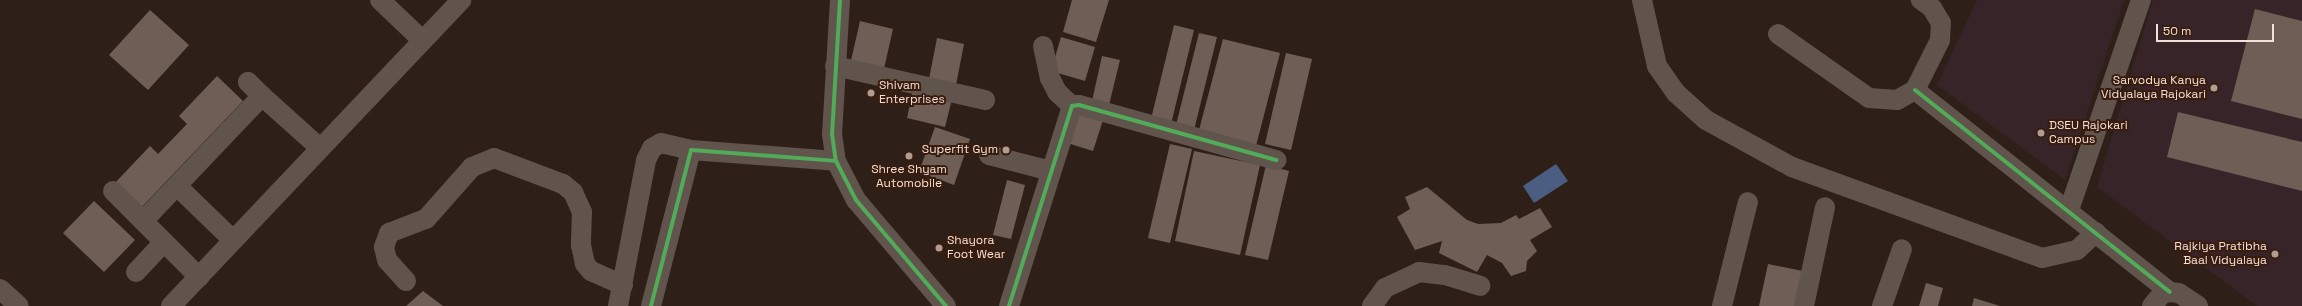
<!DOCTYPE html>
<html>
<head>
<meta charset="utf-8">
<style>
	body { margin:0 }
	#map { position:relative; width:2302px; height:306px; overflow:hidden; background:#2e2018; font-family:"Space Grotesk",sans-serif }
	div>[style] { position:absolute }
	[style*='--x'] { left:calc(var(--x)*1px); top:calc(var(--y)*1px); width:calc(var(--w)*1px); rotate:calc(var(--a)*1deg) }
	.education>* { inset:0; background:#372428 }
	.water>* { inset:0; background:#4b5e82 }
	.building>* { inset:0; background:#6e5e56 }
	.minor>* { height:20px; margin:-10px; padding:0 10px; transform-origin:10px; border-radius:10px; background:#60544c }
	.cycleway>* { height:4px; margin:-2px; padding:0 2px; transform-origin:2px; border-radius:2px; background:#51ab58 }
	.dots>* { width:11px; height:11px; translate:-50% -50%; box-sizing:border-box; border:2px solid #381c0e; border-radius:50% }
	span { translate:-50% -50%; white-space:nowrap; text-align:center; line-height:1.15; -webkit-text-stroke:4px #381c0e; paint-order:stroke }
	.poi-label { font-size:12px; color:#f4e0d7 }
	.right { translate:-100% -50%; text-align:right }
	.left { translate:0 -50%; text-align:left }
	.scale { position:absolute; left:2156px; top:24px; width:118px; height:18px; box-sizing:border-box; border:2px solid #f4e0d7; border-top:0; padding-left:5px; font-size:12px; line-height:14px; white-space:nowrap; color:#f4e0d7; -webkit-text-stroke:3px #381c0e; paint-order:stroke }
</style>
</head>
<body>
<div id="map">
	<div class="education">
		<i style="clip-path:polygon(1977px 0,2124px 0,2065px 180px,1937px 85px)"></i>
		<i style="clip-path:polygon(2153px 0,2302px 0,2302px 306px,2257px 306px,2097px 187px)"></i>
	</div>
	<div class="water">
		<i style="clip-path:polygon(1556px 164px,1568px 181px,1534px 203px,1523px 186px)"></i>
	</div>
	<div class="building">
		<i style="clip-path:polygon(1072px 0,1109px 0,1096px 42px,1063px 32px)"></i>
		<i style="clip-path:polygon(2255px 9px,2302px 21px,2302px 119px,2231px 101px)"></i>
		<i style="clip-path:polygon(150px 10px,189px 45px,148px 90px,109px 55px)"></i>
		<i style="clip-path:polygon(860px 21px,893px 29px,883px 73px,850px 65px)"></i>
		<i style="clip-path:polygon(1174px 25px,1194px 30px,1170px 128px,1150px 123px)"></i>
		<i style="clip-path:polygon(1199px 33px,1217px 37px,1193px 134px,1175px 129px)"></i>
		<i style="clip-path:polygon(1061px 37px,1095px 47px,1085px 81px,1051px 71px)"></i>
		<i style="clip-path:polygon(937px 38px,964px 44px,956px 85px,929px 79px)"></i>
		<i style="clip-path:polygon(1223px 39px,1280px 53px,1256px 146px,1199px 130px)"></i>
		<i style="clip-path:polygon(1286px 53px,1312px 59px,1291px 150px,1265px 144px)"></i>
		<i style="clip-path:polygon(1102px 56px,1120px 60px,1109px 105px,1092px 101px)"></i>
		<i style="clip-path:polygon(217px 76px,243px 101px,139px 210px,113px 185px,150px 146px,158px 154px,187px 124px,179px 116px)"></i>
		<i style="clip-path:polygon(913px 90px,952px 99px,945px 127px,907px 118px)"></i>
		<i style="clip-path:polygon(1074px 108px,1104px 117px,1093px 151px,1064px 142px)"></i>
		<i style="clip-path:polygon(2178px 112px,2302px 142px,2302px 191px,2167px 157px)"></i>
		<i style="clip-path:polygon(935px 127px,970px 139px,954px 185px,919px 172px)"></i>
		<i style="clip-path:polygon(1170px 144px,1192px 149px,1170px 243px,1148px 238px)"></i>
		<i style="clip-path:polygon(1194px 151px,1260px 165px,1240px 255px,1175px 241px)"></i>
		<i style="clip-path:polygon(1266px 165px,1289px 171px,1268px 260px,1245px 255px)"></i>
		<i style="clip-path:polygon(1007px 180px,1025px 185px,1011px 239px,993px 235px)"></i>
		<i style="clip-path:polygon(1427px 187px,1467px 220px,1478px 224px,1501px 223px,1516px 215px,1519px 219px,1540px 208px,1552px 227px,1530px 240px,1537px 251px,1527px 261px,1526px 271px,1511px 276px,1502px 263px,1487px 255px,1477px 272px,1439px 253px,1442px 241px,1415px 250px,1397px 217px,1410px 209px,1405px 197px)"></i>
		<i style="clip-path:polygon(94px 201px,135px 240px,104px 272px,63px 233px)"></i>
		<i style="clip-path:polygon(1768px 264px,1808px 272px,1801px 306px,1759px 306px)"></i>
		<i style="clip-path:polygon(1926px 283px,1943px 288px,1938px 306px,1919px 306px)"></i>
		<i style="clip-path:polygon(423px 291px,443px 306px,406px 306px)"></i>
		<i style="clip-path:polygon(1974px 298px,2000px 306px,1972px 306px)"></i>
	</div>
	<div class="minor">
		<i style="--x:380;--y:0;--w:58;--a:43.6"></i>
		<i style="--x:840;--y:0;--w:134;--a:93.4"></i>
		<i style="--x:832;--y:134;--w:27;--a:82"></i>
		<i style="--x:836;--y:161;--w:44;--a:62.9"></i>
		<i style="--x:856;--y:200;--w:139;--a:49.7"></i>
		<i style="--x:1642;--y:0;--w:68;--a:77.2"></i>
		<i style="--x:1657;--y:66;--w:33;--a:55"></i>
		<i style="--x:1676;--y:93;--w:40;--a:42"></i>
		<i style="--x:1706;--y:120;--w:98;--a:28.7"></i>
		<i style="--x:1792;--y:167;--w:266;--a:20"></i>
		<i style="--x:2042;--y:258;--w:36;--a:-13"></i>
		<i style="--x:2077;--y:250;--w:26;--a:-43"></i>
		<i style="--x:1778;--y:34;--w:111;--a:35.1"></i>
		<i style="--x:1869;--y:98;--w:28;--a:4"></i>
		<i style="--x:1897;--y:100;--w:21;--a:-29"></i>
		<i style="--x:1915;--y:90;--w:56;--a:-63.4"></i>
		<i style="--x:1940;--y:40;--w:17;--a:-87"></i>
		<i style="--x:1941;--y:23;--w:17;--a:-121"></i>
		<i style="--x:1932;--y:8;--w:14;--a:-144"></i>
		<i style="--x:1043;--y:46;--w:33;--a:78"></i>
		<i style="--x:1050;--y:78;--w:16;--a:63"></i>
		<i style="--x:1057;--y:92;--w:21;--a:43"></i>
		<i style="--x:835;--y:66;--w:154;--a:12.8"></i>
		<i style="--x:1915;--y:90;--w:325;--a:38.4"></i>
		<i style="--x:262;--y:96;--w:78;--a:41.9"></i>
		<i style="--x:989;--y:155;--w:64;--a:14.5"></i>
		<i style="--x:177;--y:186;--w:78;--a:44"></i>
		<i style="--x:113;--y:191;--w:122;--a:45"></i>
		<i style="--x:2069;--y:210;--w:222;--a:-71.1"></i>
		<i style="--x:143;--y:221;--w:173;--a:-46.4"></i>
		<i style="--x:262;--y:96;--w:20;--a:-135"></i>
		<i style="--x:136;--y:272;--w:41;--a:-47"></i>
		<i style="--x:406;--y:281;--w:28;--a:-132"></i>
		<i style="--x:387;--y:260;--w:13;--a:-103"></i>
		<i style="--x:384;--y:247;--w:15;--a:-70"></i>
		<i style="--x:389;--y:233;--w:40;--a:-21"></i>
		<i style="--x:426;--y:219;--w:69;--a:-48.5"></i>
		<i style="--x:472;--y:167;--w:24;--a:-22"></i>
		<i style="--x:494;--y:158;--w:74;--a:20.6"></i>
		<i style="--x:563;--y:184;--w:13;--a:39"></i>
		<i style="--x:573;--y:192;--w:22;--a:66"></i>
		<i style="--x:582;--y:212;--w:33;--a:92"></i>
		<i style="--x:581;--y:245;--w:19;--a:78"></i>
		<i style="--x:585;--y:264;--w:9;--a:49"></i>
		<i style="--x:591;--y:271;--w:35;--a:24"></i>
		<i style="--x:0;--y:289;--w:25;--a:42"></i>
		<i style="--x:171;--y:306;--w:422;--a:-46.5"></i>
		<i style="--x:618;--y:306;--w:149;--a:-79.1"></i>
		<i style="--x:646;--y:160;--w:13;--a:-63"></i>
		<i style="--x:652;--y:148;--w:10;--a:-29"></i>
		<i style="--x:661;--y:143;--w:31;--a:13"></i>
		<i style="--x:691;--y:150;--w:145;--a:4.3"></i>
		<i style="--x:651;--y:306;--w:161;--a:-75.6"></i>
		<i style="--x:1009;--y:306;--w:210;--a:-72.5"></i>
		<i style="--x:1072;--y:106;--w:7;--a:-8"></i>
		<i style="--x:1079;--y:105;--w:205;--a:15.6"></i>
		<i style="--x:1372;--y:306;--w:22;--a:-54"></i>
		<i style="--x:1385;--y:288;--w:38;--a:-25"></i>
		<i style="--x:1419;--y:272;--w:26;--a:7"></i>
		<i style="--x:1445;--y:275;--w:37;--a:17"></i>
		<i style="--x:1722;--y:306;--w:107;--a:-76"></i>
		<i style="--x:1804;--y:306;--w:101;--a:-78"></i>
		<i style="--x:1882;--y:306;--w:60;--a:-70.7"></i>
		<i style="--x:2152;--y:306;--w:16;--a:-50"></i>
		<i style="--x:2162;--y:294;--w:8;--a:-14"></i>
		<i style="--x:2170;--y:292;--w:9;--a:6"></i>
		<i style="--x:2179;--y:293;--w:23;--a:34"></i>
	</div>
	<div class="cycleway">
		<i style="--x:840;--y:0;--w:134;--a:93.4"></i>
		<i style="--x:832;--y:134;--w:27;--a:82"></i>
		<i style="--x:836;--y:161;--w:44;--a:62.9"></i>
		<i style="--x:856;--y:200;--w:139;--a:49.7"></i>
		<i style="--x:1915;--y:90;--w:325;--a:38.4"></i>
		<i style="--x:651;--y:306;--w:161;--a:-75.6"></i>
		<i style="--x:691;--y:150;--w:145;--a:4.3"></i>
		<i style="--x:1009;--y:306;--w:210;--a:-72.5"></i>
		<i style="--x:1072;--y:106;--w:7;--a:-8"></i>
		<i style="--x:1079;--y:105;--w:205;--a:15.6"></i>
	</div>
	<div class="dots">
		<i style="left:2214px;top:88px;background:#af9d94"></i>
		<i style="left:871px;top:93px;background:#af9d94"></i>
		<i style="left:2041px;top:133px;background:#af9d94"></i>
		<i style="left:1006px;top:150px;background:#af9d94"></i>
		<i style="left:909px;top:156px;background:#af9d94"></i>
		<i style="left:939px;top:248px;background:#af9d94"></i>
		<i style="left:2275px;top:254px;background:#af9d94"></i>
	</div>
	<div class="poi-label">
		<span class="right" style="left:2206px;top:88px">Sarvodya Kanya<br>Vidyalaya Rajokari</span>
		<span class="left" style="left:879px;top:93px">Shivam<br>Enterprises</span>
		<span class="left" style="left:2049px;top:133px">DSEU Rajokari<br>Campus</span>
		<span class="right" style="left:998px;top:150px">Superfit Gym</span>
		<span style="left:909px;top:177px">Shree Shyam<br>Automobile</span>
		<span class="left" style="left:947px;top:248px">Shayora<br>Foot Wear</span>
		<span class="right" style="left:2267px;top:254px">Rajkiya Pratibha<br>Baal Vidyalaya</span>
	</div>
	<div class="scale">50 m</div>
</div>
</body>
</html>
